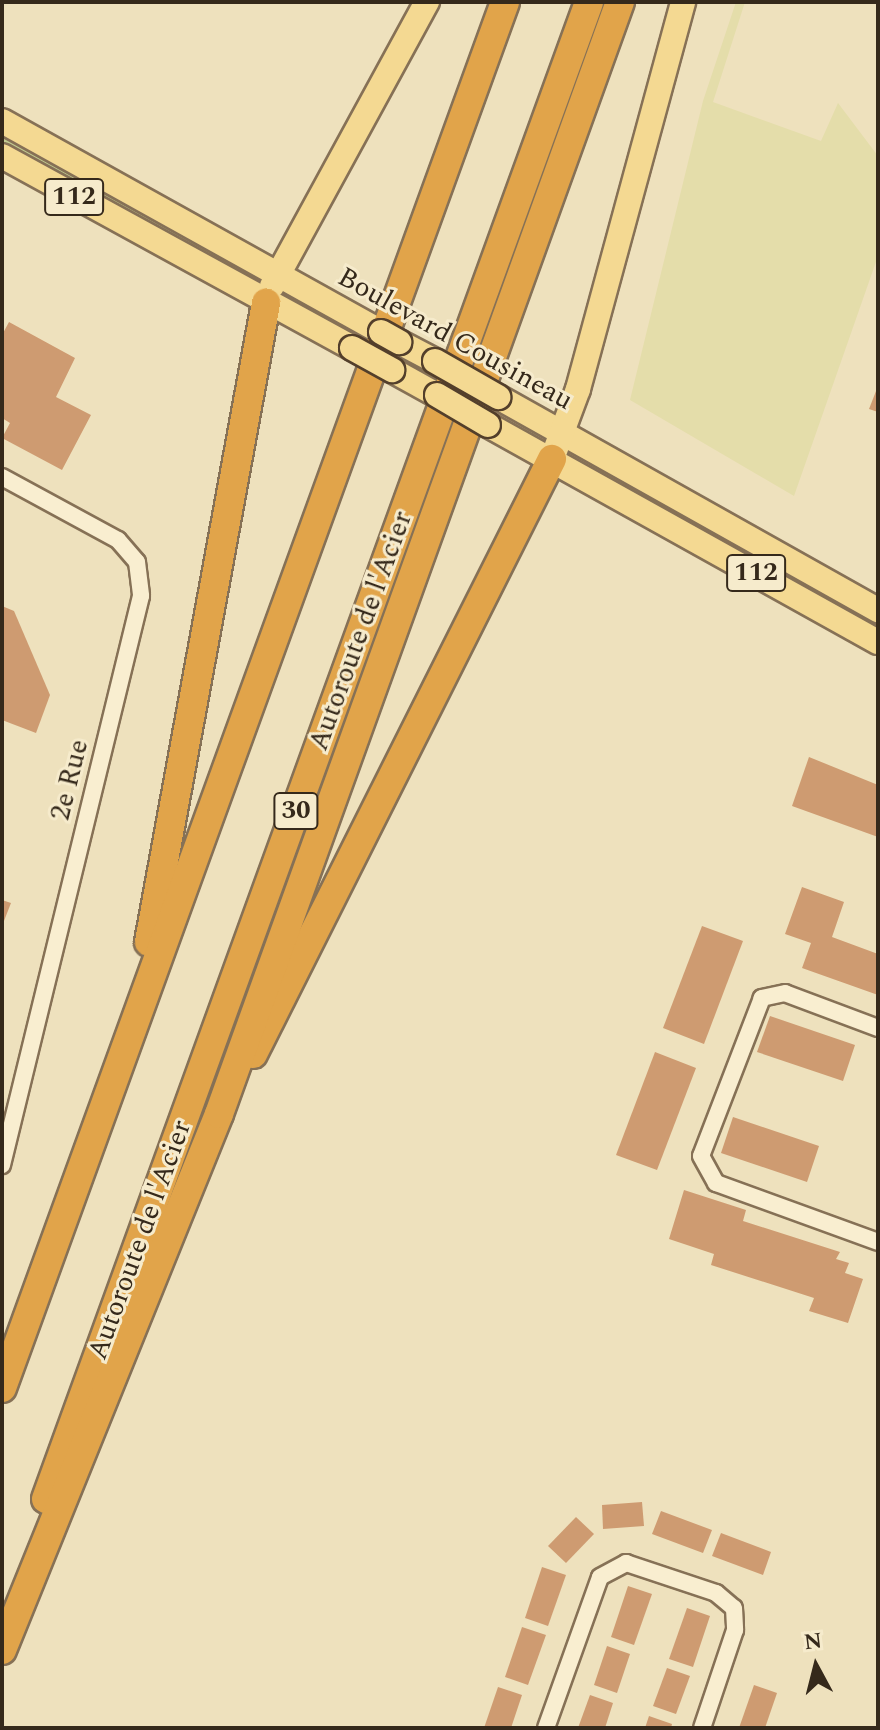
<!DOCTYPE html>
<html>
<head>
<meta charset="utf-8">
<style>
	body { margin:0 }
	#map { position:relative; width:880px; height:1730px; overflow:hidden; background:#eee1bd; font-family:Spectral,serif }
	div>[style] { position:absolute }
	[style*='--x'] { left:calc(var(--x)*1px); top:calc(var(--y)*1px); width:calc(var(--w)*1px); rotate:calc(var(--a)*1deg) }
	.farmland>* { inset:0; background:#e4ddaa }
	.green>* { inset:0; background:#c3cc91 }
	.building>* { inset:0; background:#ce9b71 }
	.roads { filter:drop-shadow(2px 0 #867156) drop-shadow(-2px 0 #867156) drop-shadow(0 2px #867156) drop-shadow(0 -2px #867156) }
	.minor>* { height:16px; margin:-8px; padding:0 8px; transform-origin:8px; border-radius:8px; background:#f9eed0 }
	.primary>* { height:24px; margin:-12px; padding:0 12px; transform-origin:12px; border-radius:12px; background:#f4d992 }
	.motorway>* { height:28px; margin:-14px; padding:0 14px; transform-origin:14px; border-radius:14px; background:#e1a44a }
	.bridges { filter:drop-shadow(2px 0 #533f2b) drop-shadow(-2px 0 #533f2b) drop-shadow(0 2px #533f2b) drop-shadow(0 -2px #533f2b) }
	.primary-bridge>* { height:24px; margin:-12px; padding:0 12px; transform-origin:12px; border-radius:12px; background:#f4d992 }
	span { translate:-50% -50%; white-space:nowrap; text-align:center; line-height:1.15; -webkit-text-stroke:6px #f6ebcc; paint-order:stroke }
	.shield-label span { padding:2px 6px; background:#f6ebcc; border:2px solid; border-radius:6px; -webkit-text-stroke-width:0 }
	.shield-label { font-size:26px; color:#35291b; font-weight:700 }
	.street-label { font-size:28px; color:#35291b }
	.frame { position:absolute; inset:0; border:4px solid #35291b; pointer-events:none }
	.north { position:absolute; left:776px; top:1626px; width:80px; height:80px; -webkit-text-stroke:6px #f6ebcc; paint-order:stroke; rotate:353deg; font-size:22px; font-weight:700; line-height:32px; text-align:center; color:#35291b }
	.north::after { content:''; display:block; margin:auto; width:28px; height:36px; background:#35291b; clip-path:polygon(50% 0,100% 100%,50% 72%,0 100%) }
</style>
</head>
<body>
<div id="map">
	<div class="farmland">
		<i style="clip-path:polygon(736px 2px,745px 2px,713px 102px,821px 141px,838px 103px,878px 156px,878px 256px,794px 496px,630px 400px,703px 101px)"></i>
	</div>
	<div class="green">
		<i style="clip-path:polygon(2px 131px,219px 253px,249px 280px,2px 142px)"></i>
		<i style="clip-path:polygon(579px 454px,878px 620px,878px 632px,611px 481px)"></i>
	</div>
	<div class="building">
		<i style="clip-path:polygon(9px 322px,75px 358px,56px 397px,91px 415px,62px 470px,2px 438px,10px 423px,2px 418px,2px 335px)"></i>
		<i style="clip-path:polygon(878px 386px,878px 412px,869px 409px)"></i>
		<i style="clip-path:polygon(2px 606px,14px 611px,50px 695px,36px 733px,2px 720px)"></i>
		<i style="clip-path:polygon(809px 757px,878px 785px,878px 837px,792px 806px)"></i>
		<i style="clip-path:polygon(802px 887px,844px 902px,832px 937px,878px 954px,878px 995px,802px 968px,811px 943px,785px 934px)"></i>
		<i style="clip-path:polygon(2px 900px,11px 903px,2px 926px)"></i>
		<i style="clip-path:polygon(702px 926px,743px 941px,704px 1044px,663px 1028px)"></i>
		<i style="clip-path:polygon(770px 1016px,855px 1045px,843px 1081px,757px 1052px)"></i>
		<i style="clip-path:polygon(655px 1052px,696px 1068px,657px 1170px,616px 1155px)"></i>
		<i style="clip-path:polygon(733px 1117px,819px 1146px,807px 1182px,721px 1153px)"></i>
		<i style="clip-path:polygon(684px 1190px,746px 1210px,743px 1221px,840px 1252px,836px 1259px,849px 1263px,845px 1273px,863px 1279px,848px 1323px,809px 1311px,814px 1298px,711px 1265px,714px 1254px,669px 1239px)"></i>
		<i style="clip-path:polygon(642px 1502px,644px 1526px,603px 1529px,602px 1505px)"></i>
		<i style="clip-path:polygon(661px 1511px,712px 1530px,703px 1553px,652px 1534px)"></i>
		<i style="clip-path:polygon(576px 1517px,594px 1534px,566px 1563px,548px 1546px)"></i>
		<i style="clip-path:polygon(721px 1533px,771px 1552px,763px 1575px,712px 1556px)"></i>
		<i style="clip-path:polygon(542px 1567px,566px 1575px,548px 1626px,525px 1618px)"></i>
		<i style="clip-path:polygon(628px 1586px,652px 1594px,634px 1645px,611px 1637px)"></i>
		<i style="clip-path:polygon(687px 1608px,710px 1616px,693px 1667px,669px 1659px)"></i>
		<i style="clip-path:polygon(522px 1627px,546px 1635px,528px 1685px,505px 1677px)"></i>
		<i style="clip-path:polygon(607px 1646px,630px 1654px,617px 1693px,594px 1685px)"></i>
		<i style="clip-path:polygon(667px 1668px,690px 1676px,676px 1714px,653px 1706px)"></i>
		<i style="clip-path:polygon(754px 1685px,777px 1693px,765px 1728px,739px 1728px)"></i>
		<i style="clip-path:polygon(498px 1687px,522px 1695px,511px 1728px,484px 1728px)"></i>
		<i style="clip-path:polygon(590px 1695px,613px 1703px,605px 1728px,578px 1728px)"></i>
		<i style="clip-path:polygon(649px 1716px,672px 1724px,671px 1728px,645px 1728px)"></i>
	</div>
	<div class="roads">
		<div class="minor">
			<i style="--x:2;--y:477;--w:132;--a:28.5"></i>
			<i style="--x:118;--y:540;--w:29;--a:49"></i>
			<i style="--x:137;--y:562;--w:34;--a:83"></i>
			<i style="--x:141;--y:596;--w:586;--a:103.73"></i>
			<i style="--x:878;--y:1028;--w:99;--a:-159.4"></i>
			<i style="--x:785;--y:993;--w:24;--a:168"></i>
			<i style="--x:762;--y:998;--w:169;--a:111.1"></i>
			<i style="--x:701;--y:1156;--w:31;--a:61"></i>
			<i style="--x:716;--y:1183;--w:172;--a:20"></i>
			<i style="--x:546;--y:1728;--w:160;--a:-70.3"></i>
			<i style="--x:600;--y:1577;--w:30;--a:-28"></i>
			<i style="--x:626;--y:1563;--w:95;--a:18.4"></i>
			<i style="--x:716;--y:1593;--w:23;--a:40"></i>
			<i style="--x:734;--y:1608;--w:22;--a:87"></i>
			<i style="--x:735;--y:1630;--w:103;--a:108.6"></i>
		</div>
		<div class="primary">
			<i style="--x:2;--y:121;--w:434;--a:29.1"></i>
			<i style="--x:2;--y:156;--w:399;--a:28.7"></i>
			<i style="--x:272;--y:286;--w:324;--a:-61.4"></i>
			<i style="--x:399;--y:342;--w:41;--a:27.8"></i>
			<i style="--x:392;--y:370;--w:51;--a:29.1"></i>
			<i style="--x:498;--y:397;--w:436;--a:29.3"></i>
			<i style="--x:488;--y:425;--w:446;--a:29.1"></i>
			<i style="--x:552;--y:459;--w:75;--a:-69.6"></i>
			<i style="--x:578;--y:389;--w:401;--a:-74.8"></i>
		</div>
		<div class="motorway">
			<i style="--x:149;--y:942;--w:650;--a:-79.62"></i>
			<i style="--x:253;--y:1054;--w:666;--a:-63.32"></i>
			<i style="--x:2;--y:1388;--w:1474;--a:-70.05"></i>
			<i style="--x:46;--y:1499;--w:1592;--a:-70.06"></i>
			<i style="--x:2;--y:1650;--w:578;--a:-67.96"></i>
			<i style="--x:219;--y:1114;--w:1182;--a:-70.17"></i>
		</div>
	</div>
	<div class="bridges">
		<div class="primary-bridge">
			<i style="--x:381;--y:332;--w:21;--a:29"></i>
			<i style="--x:352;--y:348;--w:46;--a:28.8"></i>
			<i style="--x:435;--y:361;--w:73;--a:29.7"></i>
			<i style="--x:437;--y:395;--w:59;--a:30.5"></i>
		</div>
	</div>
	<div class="shield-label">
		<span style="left:74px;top:197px">112</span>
		<span style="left:756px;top:573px">112</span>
		<span style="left:296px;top:811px">30</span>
	</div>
	<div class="street-label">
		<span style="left:455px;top:339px;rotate:29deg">Boulevard Cousineau</span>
		<span style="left:361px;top:631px;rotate:-70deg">Autoroute de l'Acier</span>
		<span style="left:70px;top:780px;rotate:-76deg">2e Rue</span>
		<span style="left:140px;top:1240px;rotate:-70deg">Autoroute de l'Acier</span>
	</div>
	<div class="frame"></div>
	<div class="north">N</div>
</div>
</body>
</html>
